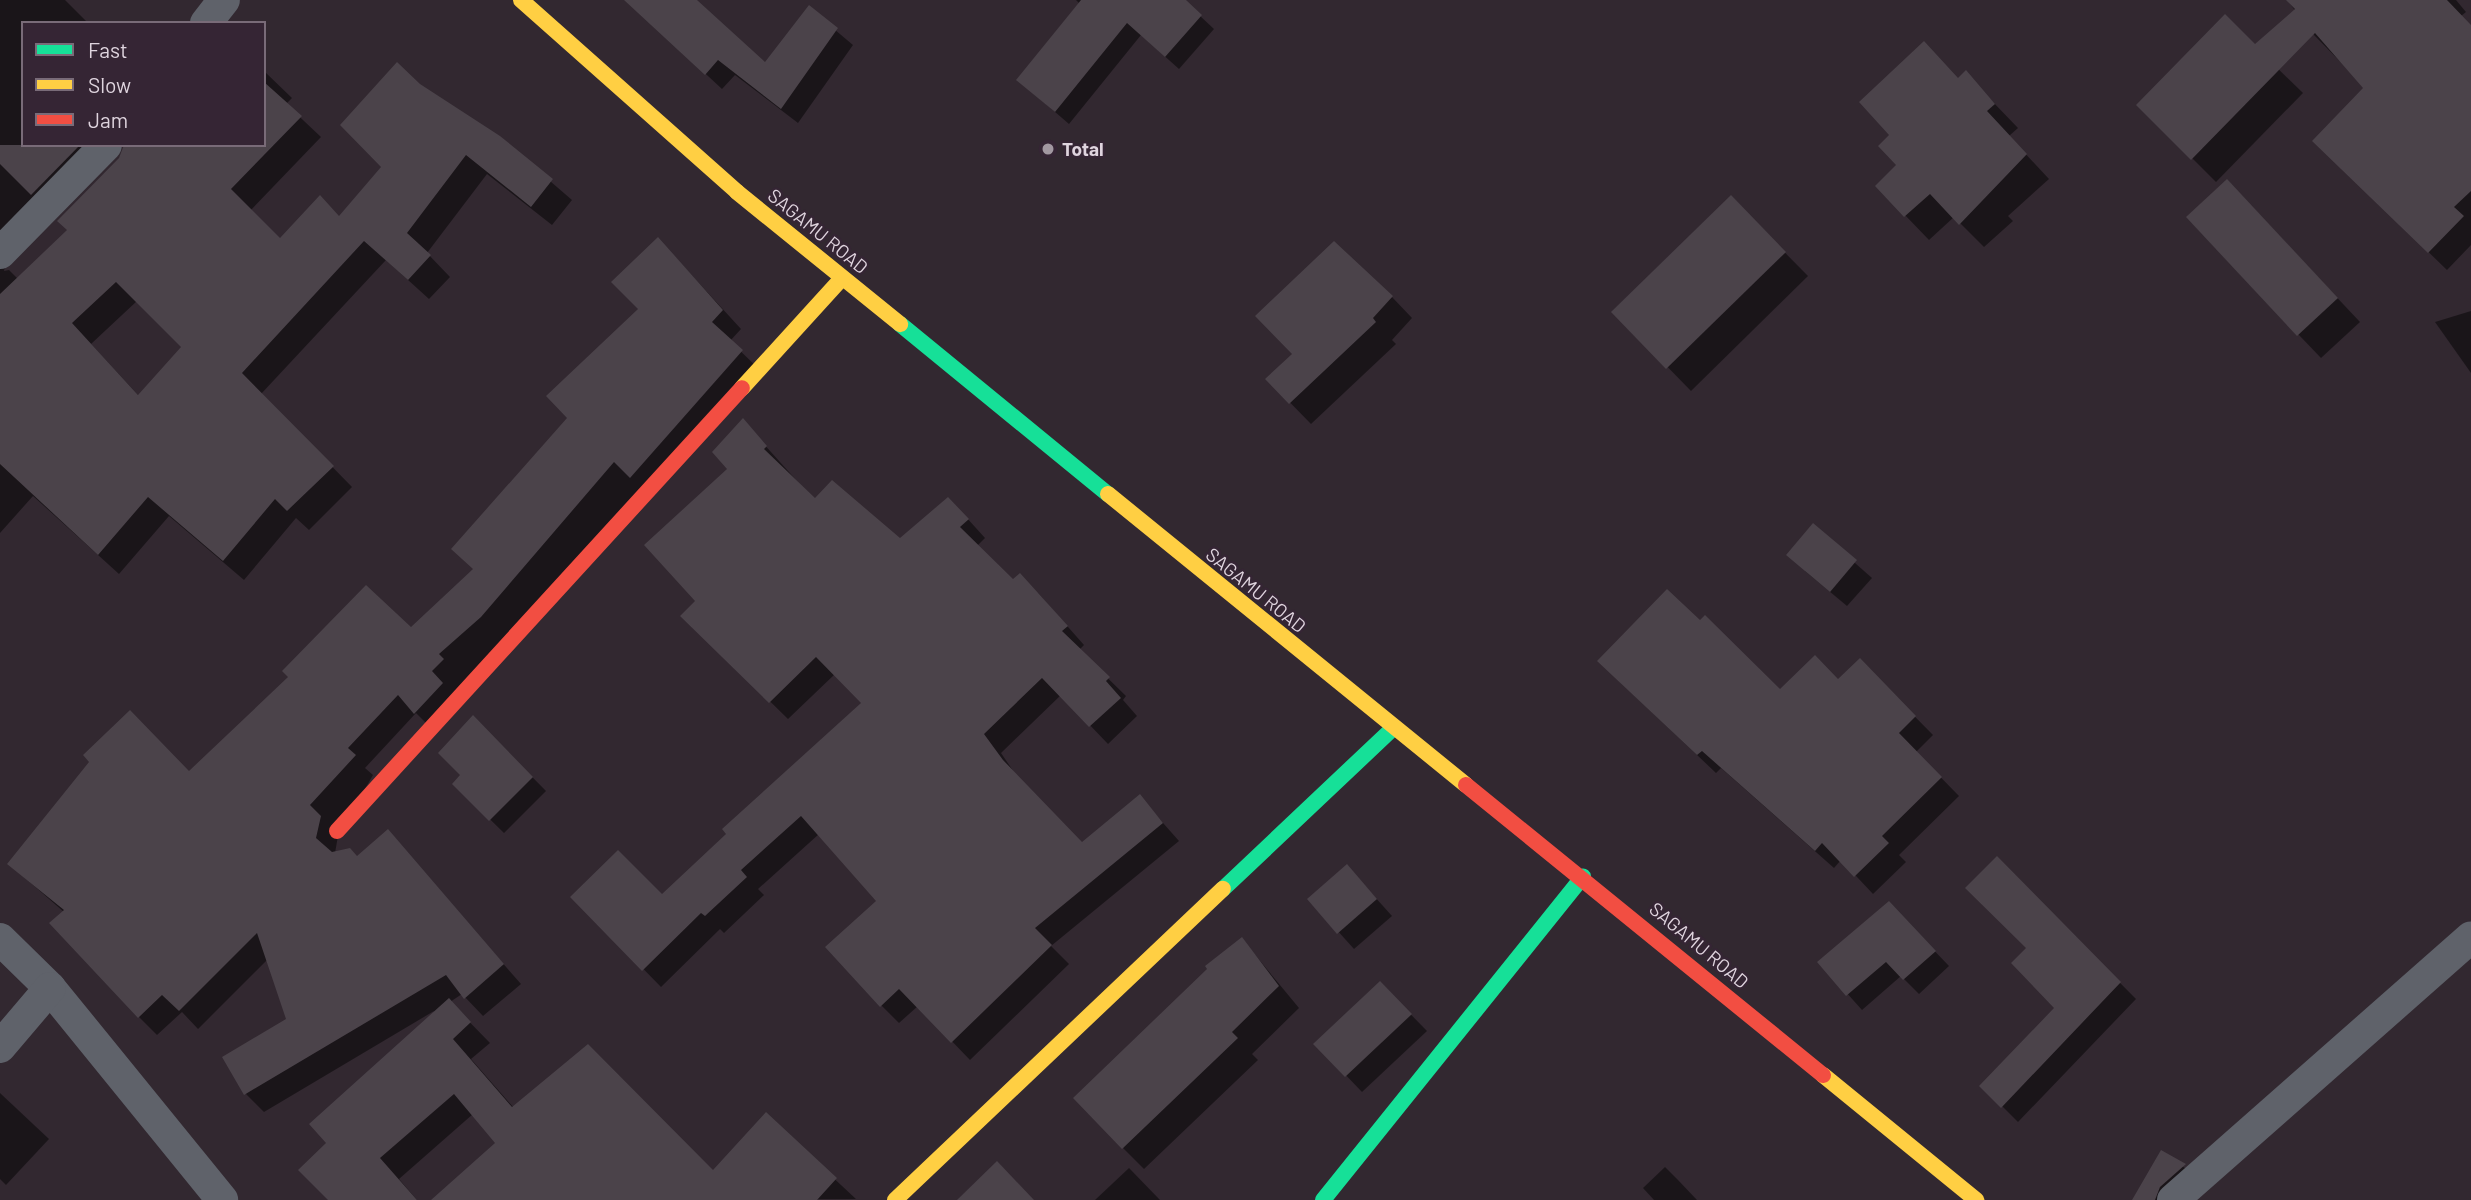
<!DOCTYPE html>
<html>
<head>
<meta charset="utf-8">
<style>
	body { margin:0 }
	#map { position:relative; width:2471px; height:1200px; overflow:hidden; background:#322830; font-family:Barlow,sans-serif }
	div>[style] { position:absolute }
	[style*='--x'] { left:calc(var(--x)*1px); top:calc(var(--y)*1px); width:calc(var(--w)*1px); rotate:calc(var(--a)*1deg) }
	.shadow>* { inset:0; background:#0007 }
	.building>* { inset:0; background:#4b434a }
	.street>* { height:32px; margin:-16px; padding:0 16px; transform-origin:16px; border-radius:16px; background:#5f626a }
	.fast>* { height:16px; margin:-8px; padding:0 8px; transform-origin:8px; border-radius:8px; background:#16e098 }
	.slow>* { height:16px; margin:-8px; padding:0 8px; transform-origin:8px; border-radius:8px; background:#ffcf43 }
	.jam>* { height:16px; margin:-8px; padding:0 8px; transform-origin:8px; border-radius:8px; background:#f24e42 }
	.dots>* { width:19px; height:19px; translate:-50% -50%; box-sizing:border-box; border:4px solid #352534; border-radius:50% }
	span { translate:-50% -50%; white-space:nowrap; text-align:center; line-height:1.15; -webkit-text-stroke:5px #352534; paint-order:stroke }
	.poi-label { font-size:19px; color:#dfd4de; font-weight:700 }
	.left { translate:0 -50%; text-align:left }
	.street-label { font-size:19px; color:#dfd4de }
	.legend { position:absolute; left:21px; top:21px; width:245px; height:126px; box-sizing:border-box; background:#352534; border:2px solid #796b78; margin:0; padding:9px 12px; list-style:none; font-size:21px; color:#dfd4de }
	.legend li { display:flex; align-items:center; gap:14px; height:35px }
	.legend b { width:35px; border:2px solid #796b78 }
</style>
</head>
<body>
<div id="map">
	<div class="shadow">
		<i style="clip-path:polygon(0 0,65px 0,88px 23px,23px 23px,23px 145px,123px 145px,53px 214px,0 236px)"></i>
		<i style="clip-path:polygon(626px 0,695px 0,765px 65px,809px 8px,853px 45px,798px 123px,735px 75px,722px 89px)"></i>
		<i style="clip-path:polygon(1076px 0,1183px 0,1214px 29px,1179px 69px,1141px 35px,1069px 124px,1018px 80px,1080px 4px)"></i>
		<i style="clip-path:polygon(2287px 0,2456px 0,2466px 12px,2461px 16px,2471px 27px,2471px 245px,2447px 270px,2354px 180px,2366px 88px,2314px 35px)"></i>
		<i style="clip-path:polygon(2225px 17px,2303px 93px,2216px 182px,2139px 105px)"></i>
		<i style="clip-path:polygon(evenodd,264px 71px,292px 98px,286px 104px,321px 137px,250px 211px,280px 241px,340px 217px,384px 167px,419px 85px,499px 137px,572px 200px,552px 225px,487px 174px,427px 253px,450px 277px,429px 299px,386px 260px,261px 394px,352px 487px,309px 530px,296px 518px,244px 580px,169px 516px,119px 574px,33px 496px,0 533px,0 256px,6px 263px,4px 271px,9px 270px,18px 279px,69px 230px,121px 159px,124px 145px,264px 145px,264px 71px,137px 301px,184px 347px,139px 396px,91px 344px,137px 301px)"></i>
		<i style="clip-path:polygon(1965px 73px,2018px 128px,2009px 136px,2049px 179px,2008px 216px,2013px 221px,1984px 247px,1954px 217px,1929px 240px,1877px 186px,1898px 165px)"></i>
		<i style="clip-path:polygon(1731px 198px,1808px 276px,1691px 391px,1614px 312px)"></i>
		<i style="clip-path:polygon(2250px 205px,2360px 322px,2321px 358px,2298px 334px)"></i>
		<i style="clip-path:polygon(676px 258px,741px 329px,730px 341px,760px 370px,434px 731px,416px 713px,365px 768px,373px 775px,338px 836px,335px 853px,357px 858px,388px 832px,521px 984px,483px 1016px,462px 994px,450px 1002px,490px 1043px,471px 1059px,514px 1108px,713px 1172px,766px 1115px,856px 1199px,434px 1200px,498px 1143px,473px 1114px,399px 1179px,417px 1200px,356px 1200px,434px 1011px,264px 1112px,246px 1094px,224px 1058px,289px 1020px,268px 959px,198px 1029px,182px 1012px,157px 1035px,139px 1017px,64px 912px,9px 864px,189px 773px,411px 630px,475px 570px)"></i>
		<i style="clip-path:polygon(1392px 297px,1412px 318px,1392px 340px,1396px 344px,1311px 424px,1267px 379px)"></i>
		<i style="clip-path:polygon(2471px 311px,2471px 373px,2435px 322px)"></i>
		<i style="clip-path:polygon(743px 421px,815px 501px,900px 541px,966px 517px,985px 538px,977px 546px,1013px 582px,1038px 593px,1084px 645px,1079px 650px,1126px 696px,1123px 700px,1137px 716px,1108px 744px,1061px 695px,1001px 753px,1020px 781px,1082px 844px,1140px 797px,1179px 841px,1051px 946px,1069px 964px,970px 1060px,918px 1006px,899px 1023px,881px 1005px,878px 901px,819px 834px,758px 889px,764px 895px,724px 933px,720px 929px,661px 987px,573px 897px,662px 896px,863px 704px,835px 674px,788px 719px,683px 616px,698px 602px)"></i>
		<i style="clip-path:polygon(1813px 526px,1872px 578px,1847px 606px,1805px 571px)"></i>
		<i style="clip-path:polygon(1860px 661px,1933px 735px,1916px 752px,1959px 796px,1899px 855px,1906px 862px,1873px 894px,1841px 860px,1834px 868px,1721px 768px,1716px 773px,1618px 680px,1779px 692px,1839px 682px)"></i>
		<i style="clip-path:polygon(473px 717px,546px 791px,504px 833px,454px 784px,463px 775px)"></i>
		<i style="clip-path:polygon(1997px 859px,2136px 999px,2018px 1122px,1982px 1086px,2057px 1008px,2029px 948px)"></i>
		<i style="clip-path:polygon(1347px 866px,1392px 916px,1354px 949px,1309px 899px)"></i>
		<i style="clip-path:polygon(1903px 918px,1949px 966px,1919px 994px,1901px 976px,1862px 1010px,1819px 962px)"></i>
		<i style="clip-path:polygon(1242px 939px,1299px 1008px,1252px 1054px,1258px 1060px,1144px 1169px,1123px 1148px)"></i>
		<i style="clip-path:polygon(1380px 983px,1427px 1031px,1362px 1092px,1316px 1044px)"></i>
		<i style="clip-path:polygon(0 1093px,49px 1139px,6px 1185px,0 1179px)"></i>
		<i style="clip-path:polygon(2162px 1152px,2192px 1173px,2164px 1200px,2134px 1200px)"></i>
		<i style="clip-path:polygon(1665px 1167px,1678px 1180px,1697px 1200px,1654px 1200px,1643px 1188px)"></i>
		<i style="clip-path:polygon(1129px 1168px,1160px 1200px,1095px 1200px)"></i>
	</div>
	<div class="building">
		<i style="clip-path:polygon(624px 0,697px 0,765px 62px,809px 5px,838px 28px,781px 109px,718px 60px,705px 75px)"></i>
		<i style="clip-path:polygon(1081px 0,1186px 0,1202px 15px,1165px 57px,1127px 23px,1055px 112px,1016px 80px)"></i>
		<i style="clip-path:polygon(2286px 0,2447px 0,2471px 25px,2471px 191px,2454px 207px,2464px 216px,2428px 253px,2312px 141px,2363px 88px,2315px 33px,2191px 160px,2136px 105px,2225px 14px,2255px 44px,2295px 9px)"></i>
		<i style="clip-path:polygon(1924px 41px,1958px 78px,1966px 70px,1995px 104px,1987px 111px,2027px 154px,1959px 225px,1930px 194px,1904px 217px,1875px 186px,1896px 165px,1878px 146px,1889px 135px,1859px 102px)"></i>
		<i style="clip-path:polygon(evenodd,397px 62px,420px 84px,500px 136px,553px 179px,531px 207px,466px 155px,407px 233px,431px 255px,408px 280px,364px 241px,242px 373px,334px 466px,287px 511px,275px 499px,223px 561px,148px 497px,98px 555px,0 464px,0 294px,67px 230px,57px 221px,119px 158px,124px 145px,264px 145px,264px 82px,302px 116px,231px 189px,280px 238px,320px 195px,339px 216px,381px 167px,340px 125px,397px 62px,116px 282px,181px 347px,138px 395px,72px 323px,116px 282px)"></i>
		<i style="clip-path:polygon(0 145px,80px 145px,31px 195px,0 164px)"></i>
		<i style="clip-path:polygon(2227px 179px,2338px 298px,2297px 336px,2186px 217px)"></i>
		<i style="clip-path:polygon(1731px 195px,1786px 252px,1666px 369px,1611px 312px)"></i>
		<i style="clip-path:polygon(658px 237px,723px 310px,712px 322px,743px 350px,630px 478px,614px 462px,481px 617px,439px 654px,444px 659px,432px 671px,443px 683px,414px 714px,398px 695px,348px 748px,356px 755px,310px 805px,321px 816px,316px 838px,332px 852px,350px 848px,357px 856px,388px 829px,504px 964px,464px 999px,446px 975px,244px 1095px,222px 1057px,286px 1019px,257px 933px,179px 1011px,162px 995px,138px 1018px,49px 923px,64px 910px,7px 864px,89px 762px,83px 755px,130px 710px,189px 771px,288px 677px,282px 671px,366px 585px,411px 627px,473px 569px,451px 549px,567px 418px,546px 396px,638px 309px,611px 282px)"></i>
		<i style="clip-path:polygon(1334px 241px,1393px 296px,1373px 318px,1376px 322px,1289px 404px,1265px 379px,1292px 354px,1255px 316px)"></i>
		<i style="clip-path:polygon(743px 418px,767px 446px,764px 449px,815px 498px,832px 480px,900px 538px,948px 497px,969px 519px,960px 527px,1013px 579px,1020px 573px,1068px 626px,1062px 631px,1110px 677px,1106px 681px,1121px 698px,1089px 727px,1042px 678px,984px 734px,1003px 760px,1082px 842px,1140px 794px,1163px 823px,1035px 928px,1052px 945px,951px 1043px,899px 989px,880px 1007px,825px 947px,876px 901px,801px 816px,741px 870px,747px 877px,705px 916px,701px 913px,642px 971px,570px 897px,618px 850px,662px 894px,726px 834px,722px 829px,861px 703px,816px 657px,769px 703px,680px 616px,695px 601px,644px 545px,727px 469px,712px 452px)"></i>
		<i style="clip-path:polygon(1813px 523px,1857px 560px,1830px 592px,1786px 555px)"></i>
		<i style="clip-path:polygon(1667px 589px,1700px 620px,1705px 615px,1780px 689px,1815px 655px,1838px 679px,1860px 658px,1916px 716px,1899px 733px,1942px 777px,1882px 836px,1889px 843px,1854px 877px,1822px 843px,1815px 851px,1702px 751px,1697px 755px,1597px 661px)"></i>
		<i style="clip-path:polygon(473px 715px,533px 777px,489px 821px,452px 784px,460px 775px,438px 753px)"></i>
		<i style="clip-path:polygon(1997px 856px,2121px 982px,2001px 1108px,1979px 1086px,2054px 1008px,2011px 963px,2026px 948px,1965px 888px)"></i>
		<i style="clip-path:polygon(1347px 864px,1377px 899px,1337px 934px,1307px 899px)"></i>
		<i style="clip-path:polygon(1889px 901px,1936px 951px,1903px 980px,1886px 962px,1846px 996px,1817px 962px)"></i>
		<i style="clip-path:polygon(1242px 937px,1279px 986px,1232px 1032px,1238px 1038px,1122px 1149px,1073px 1098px,1207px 969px,1205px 966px)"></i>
		<i style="clip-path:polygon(1380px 981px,1412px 1014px,1345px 1077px,1313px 1044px)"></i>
		<i style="clip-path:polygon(449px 998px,471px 1022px,453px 1039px,512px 1107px,588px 1044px,713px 1170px,766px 1112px,837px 1178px,817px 1200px,431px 1200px,495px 1143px,454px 1094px,380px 1158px,417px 1200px,328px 1200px,298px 1170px,326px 1143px,309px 1124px)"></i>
		<i style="clip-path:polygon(2161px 1150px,2186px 1164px,2160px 1187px,2155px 1200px,2132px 1200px)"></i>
		<i style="clip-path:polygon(997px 1161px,1034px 1200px,957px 1200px)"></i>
	</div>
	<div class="street">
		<i style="--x:206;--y:23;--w:29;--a:-52"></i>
		<i style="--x:0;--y:253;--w:151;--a:-45.5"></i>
		<i style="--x:0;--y:939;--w:70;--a:44.4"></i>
		<i style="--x:50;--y:988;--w:273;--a:50.9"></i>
		<i style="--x:0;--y:1047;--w:77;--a:-49.7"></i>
		<i style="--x:2173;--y:1200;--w:397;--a:-41.4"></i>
	</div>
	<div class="fast">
		<i style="--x:900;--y:324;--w:269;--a:39.3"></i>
		<i style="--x:1223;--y:889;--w:234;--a:-43.4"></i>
		<i style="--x:1323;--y:1200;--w:415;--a:-51.2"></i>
	</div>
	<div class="slow">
		<i style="--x:521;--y:0;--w:289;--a:41.6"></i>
		<i style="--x:737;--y:192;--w:210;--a:39"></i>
		<i style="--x:742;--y:388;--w:149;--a:-47.7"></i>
		<i style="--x:1108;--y:494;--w:461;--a:39.1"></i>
		<i style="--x:1823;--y:1075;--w:198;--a:39.2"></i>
		<i style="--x:895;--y:1200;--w:452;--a:-43.5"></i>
	</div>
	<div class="jam">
		<i style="--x:1466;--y:785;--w:460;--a:39.1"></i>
		<i style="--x:337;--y:831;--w:600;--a:-47.57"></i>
	</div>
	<div class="dots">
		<i style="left:1048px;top:149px;background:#a298a1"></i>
	</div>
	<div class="poi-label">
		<span class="left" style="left:1062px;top:149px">Total</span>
	</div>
	<div class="street-label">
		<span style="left:818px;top:231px;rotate:39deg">SAGAMU ROAD</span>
		<span style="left:1256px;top:590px;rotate:39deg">SAGAMU ROAD</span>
		<span style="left:1699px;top:945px;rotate:40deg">SAGAMU ROAD</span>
	</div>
	<ul class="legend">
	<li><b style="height:9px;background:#16e098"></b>Fast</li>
	<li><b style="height:9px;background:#ffcf43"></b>Slow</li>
	<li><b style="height:9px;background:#f24e42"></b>Jam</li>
	</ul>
</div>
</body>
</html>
